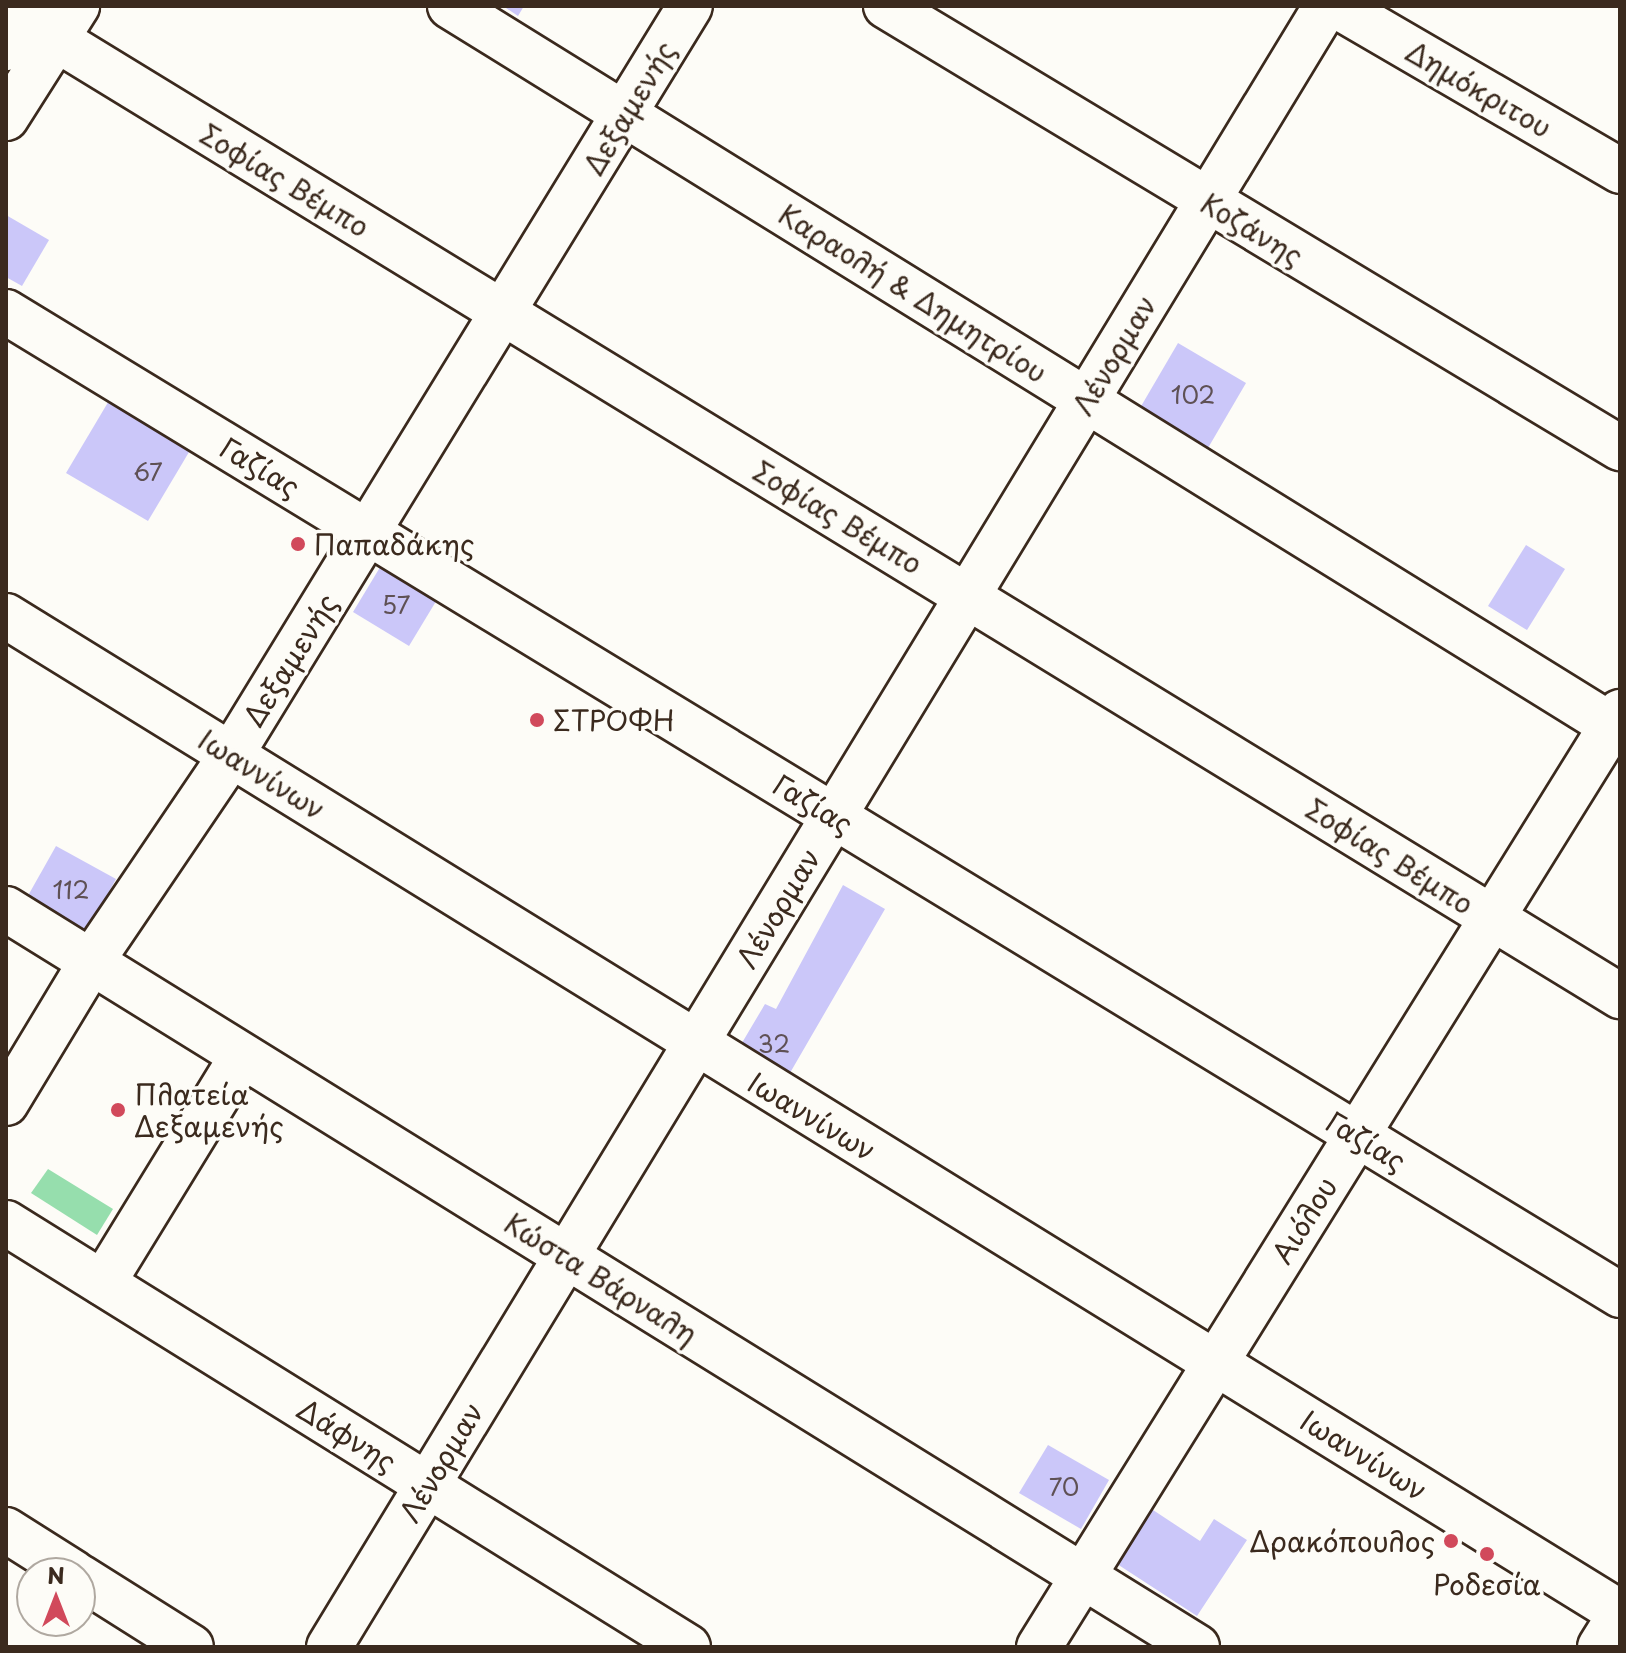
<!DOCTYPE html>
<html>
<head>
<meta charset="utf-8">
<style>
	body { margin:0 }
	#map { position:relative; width:1626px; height:1653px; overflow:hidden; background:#fdfcf7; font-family:"Playpen Sans",sans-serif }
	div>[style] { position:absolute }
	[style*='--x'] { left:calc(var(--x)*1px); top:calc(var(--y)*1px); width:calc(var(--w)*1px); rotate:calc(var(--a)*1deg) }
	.green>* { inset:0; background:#96dead }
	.building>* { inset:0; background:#cbc7f9 }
	.roads { filter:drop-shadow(2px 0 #3b2a1e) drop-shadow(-2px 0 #3b2a1e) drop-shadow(0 2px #3b2a1e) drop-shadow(0 -2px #3b2a1e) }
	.minor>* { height:44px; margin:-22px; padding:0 22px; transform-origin:22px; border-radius:22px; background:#fdfcf7 }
	.dots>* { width:22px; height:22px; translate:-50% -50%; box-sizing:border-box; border:4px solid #fdfcf7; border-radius:50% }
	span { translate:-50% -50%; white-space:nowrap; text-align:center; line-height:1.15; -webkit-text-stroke:7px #fdfcf7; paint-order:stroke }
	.number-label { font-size:24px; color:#5f5155 }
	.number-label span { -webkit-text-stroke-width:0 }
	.street-label { font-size:28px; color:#3b2a1e }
	.poi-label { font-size:28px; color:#3b2a1e }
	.left { translate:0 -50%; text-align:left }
	.right { translate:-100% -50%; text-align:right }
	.frame { position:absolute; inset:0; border:8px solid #3b2a1e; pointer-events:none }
	.north { position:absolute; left:16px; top:1557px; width:80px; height:80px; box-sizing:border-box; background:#fdfcf7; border:2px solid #afa8a0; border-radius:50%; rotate:0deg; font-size:22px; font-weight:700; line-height:32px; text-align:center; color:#3b2a1e }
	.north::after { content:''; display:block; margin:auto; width:28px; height:36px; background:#d1495b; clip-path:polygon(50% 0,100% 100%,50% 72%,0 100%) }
</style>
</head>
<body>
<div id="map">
	<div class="green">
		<i style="clip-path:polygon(48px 1169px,113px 1209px,97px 1235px,31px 1193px)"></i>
	</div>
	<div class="building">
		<i style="clip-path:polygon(503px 6px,524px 6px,518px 16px)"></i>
		<i style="clip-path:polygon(6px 215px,49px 240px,22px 286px,6px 277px)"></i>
		<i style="clip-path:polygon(1178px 343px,1246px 383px,1208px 448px,1140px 408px)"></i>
		<i style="clip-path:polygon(110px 399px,192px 447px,148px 521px,66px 473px)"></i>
		<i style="clip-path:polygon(1526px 545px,1565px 569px,1527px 630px,1488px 606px)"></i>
		<i style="clip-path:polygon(382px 564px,438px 598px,409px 646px,353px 612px)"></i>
		<i style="clip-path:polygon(56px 846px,116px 879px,86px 934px,25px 901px)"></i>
		<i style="clip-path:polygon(843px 885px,885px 909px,783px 1085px,733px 1058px,765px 1004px,776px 1009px)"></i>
		<i style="clip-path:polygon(1048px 1445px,1109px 1480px,1081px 1529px,1019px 1493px)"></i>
		<i style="clip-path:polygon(1150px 1508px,1200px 1541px,1214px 1519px,1247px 1540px,1197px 1616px,1114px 1562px)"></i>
	</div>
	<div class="roads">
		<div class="minor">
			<i style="--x:450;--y:6;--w:1376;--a:31.78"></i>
			<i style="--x:886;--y:6;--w:857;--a:31.06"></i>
			<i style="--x:1337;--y:6;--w:328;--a:30.2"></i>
			<i style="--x:56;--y:39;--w:1834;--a:31.46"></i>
			<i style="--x:6;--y:48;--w:49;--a:-58.2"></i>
			<i style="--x:6;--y:118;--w:133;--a:-57.6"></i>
			<i style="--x:6;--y:312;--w:1890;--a:31.34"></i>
			<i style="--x:6;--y:616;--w:1897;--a:31.7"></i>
			<i style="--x:6;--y:909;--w:1401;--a:31.78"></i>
			<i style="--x:6;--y:1103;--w:165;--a:-58.9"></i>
			<i style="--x:91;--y:962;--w:250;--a:-55.9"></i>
			<i style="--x:231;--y:755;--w:878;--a:-58.5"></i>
			<i style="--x:6;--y:1223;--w:803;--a:31.87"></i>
			<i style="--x:103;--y:1283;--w:266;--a:-58.5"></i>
			<i style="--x:6;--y:1530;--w:80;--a:32.3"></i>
			<i style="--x:80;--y:1577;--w:131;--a:32.2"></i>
			<i style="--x:329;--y:1647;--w:1920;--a:-58.72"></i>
			<i style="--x:1039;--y:1647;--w:1101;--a:-58.14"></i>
			<i style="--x:1600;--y:1647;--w:38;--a:-58"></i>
		</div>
	</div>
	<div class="dots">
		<i style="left:298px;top:544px;background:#d1495b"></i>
		<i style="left:537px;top:720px;background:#d1495b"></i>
		<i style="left:118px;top:1110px;background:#d1495b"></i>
		<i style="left:1451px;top:1541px;background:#d1495b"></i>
		<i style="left:1487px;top:1554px;background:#d1495b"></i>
	</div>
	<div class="number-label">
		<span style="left:1193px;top:395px">102</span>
		<span style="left:148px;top:472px">67</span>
		<span style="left:396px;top:605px">57</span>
		<span style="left:71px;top:890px">112</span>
		<span style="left:774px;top:1044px">32</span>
		<span style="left:1064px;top:1487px">70</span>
	</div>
	<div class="street-label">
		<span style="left:1479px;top:89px;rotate:30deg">Δημόκριτου</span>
		<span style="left:629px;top:108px;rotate:-59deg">Δεξαμενής</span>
		<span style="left:285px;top:180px;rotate:31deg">Σοφίας Βέμπο</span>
		<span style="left:1252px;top:229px;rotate:31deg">Κοζάνης</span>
		<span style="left:913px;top:293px;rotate:32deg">Καραολή &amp; Δημητρίου</span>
		<span style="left:1114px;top:355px;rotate:-59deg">Λένορμαν</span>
		<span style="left:260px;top:467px;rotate:31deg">Γαζίας</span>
		<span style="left:838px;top:517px;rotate:31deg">Σοφίας Βέμπο</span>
		<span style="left:290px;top:660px;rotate:-58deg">Δεξαμενής</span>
		<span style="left:262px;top:774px;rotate:32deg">Ιωαννίνων</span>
		<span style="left:813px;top:804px;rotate:31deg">Γαζίας</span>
		<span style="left:1390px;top:856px;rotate:32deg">Σοφίας Βέμπο</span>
		<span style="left:778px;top:908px;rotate:-59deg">Λένορμαν</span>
		<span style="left:812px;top:1116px;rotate:31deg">Ιωαννίνων</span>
		<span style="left:1366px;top:1141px;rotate:31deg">Γαζίας</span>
		<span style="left:1304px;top:1220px;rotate:-58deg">Αιόλου</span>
		<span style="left:601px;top:1278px;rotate:32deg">Κώστα Βάρναλη</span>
		<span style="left:347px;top:1435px;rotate:32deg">Δάφνης</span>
		<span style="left:1364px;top:1455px;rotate:32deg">Ιωαννίνων</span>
		<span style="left:441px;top:1462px;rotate:-59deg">Λένορμαν</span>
	</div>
	<div class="poi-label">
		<span class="left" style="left:314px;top:544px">Παπαδάκης</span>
		<span class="left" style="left:553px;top:720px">ΣΤΡΟΦΗ</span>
		<span class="left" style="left:134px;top:1110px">Πλατεία<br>Δεξαμενής</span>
		<span class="right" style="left:1435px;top:1541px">Δρακόπουλος</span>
		<span style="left:1487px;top:1584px">Ροδεσία</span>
	</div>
	<div class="frame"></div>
	<div class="north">N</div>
</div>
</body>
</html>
